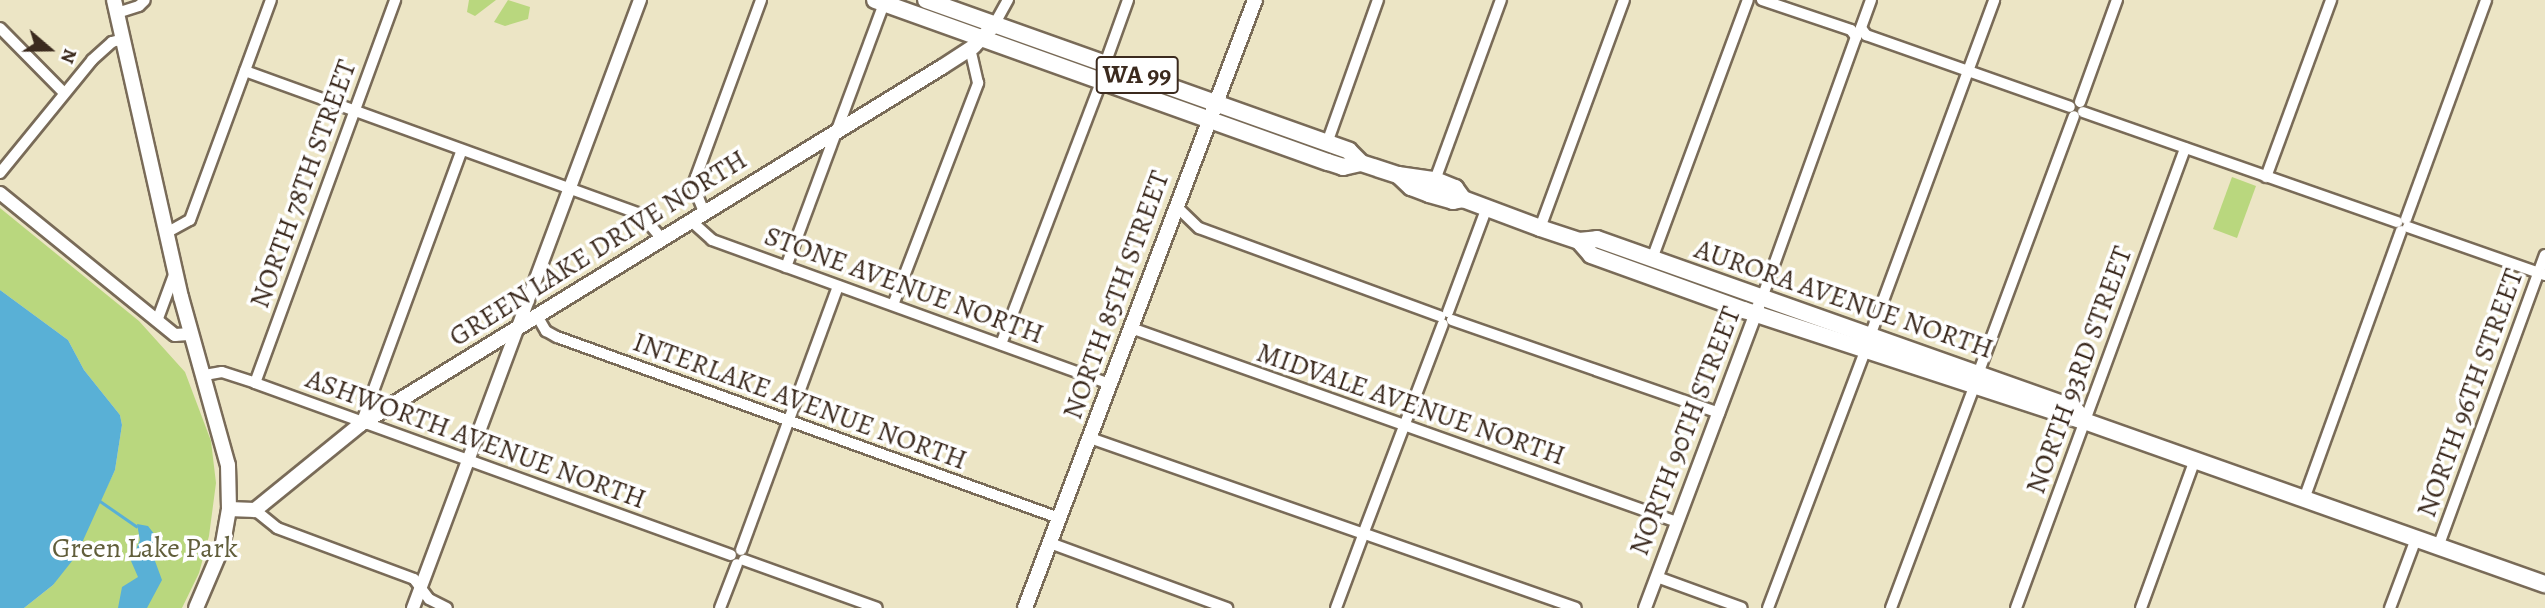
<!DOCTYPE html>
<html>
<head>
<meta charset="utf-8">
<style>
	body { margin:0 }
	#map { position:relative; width:2545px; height:608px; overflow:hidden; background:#ece5c5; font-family:Alegreya,serif }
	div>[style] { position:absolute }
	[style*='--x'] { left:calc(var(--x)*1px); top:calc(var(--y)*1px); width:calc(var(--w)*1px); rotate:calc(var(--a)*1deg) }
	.green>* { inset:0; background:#b9d77e }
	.water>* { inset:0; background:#59b0d6 }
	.stream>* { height:2.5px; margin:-1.25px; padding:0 1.25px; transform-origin:1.25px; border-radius:1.25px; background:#59b0d6 }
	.roads { filter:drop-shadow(2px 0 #796b58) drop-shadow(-2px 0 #796b58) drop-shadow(0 2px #796b58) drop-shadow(0 -2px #796b58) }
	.minor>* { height:10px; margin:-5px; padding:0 5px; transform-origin:5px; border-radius:5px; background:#fff }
	.tertiary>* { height:12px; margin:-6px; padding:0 6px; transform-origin:6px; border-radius:6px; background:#fff }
	.secondary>* { height:14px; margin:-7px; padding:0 7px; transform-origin:7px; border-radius:7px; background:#fff }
	.trunk>* { height:16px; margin:-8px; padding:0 8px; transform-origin:8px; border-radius:8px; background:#fff }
	span { translate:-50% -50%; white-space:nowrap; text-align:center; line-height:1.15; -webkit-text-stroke:7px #fff; paint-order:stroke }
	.shield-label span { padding:2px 5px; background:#fff; border:2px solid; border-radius:5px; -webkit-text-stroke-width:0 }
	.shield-label { font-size:26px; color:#3b2a1e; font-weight:700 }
	.street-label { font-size:28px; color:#3b2a1e }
	.park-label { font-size:28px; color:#615e3b }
	.north { position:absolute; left:14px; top:14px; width:70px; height:70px; -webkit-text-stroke:5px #fff; paint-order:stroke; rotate:110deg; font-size:19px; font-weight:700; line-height:28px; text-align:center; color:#3b2a1e }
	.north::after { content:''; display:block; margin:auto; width:24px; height:32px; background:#3b2a1e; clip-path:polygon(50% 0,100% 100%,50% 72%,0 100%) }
</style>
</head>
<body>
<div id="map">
	<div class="green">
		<i style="clip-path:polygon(469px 0,496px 0,475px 16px,467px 12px)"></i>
		<i style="clip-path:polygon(508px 0,530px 7px,528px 19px,505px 26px,494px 22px)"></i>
		<i style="clip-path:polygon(2232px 177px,2256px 186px,2237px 238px,2213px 229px)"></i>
		<i style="clip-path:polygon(0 208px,139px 321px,185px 372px,211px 441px,216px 483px,209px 536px,199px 573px,182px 608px,24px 608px,53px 585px,100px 501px,115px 470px,122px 425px,120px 415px,84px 370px,68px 340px,0 290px)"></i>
	</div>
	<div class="water">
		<i style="clip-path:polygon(0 290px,68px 340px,84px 370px,120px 415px,122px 425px,115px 470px,76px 556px,53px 585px,24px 608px,0 608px)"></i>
		<i style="clip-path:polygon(137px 524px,148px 526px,155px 535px,155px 561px,162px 580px,147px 608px,118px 608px,122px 587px,138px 577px,131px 561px,140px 540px)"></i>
	</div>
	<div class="stream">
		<i style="--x:100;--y:501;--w:44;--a:34.8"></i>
	</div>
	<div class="roads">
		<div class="minor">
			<i style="--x:1762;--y:0;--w:94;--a:18.6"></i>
			<i style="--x:1851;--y:30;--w:9;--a:54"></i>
			<i style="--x:1856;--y:37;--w:277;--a:109.8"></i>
			<i style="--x:1871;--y:0;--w:30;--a:110"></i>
			<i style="--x:1861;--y:28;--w:9;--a:54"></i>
			<i style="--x:1866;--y:35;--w:216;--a:19.4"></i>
			<i style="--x:117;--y:13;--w:23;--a:-18"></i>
			<i style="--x:139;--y:6;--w:8;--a:-45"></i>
			<i style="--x:994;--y:25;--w:29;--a:-61"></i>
			<i style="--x:0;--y:28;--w:91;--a:45.4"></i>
			<i style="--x:1105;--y:64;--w:68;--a:-70.2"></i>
			<i style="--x:245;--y:71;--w:421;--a:19.9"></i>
			<i style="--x:641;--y:214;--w:31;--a:50"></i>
			<i style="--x:2080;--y:102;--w:109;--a:-70.1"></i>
			<i style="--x:2083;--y:112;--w:333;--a:19.3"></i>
			<i style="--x:1327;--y:143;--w:152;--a:-70.4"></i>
			<i style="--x:0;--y:173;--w:146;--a:-50.8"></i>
			<i style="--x:92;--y:60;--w:27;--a:-42"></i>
			<i style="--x:112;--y:42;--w:11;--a:-15"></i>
			<i style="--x:2266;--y:177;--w:189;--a:-69.8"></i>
			<i style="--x:1435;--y:180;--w:192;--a:-69.9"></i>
			<i style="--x:1176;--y:206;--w:32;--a:44"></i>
			<i style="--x:1199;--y:228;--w:257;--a:20.1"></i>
			<i style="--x:704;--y:212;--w:29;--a:-112"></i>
			<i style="--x:693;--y:185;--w:197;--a:-69.8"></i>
			<i style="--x:2406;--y:219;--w:233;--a:-69.9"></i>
			<i style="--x:690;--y:220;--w:30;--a:42"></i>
			<i style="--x:712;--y:240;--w:422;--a:19.9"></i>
			<i style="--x:2408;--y:227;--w:145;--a:19.3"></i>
			<i style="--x:1540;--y:228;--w:243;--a:-69.8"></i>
			<i style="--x:168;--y:232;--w:25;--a:-29"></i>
			<i style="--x:190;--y:220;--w:234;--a:-69.8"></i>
			<i style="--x:1652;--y:259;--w:276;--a:-69.7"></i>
			<i style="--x:786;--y:267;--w:282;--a:-69.6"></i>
			<i style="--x:893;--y:305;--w:238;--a:-69"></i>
			<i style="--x:978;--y:83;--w:35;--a:-103"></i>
			<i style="--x:1448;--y:312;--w:112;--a:-69.6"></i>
			<i style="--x:536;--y:314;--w:20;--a:60"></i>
			<i style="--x:546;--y:331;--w:13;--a:29"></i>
			<i style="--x:557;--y:337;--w:534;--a:19.83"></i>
			<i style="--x:1452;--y:320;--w:283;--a:19.2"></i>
			<i style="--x:157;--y:321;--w:52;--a:-69.8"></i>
			<i style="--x:1131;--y:328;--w:579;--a:19.56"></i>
			<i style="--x:1870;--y:336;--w:358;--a:-69.7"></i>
			<i style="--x:1001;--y:344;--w:280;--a:-69.1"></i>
			<i style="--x:1978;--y:374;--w:275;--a:-69.6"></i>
			<i style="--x:205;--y:375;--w:17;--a:-10"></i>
			<i style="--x:222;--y:372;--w:35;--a:18"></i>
			<i style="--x:255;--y:383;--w:506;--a:19.87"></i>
			<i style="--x:255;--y:383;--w:408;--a:-69.9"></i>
			<i style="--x:361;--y:424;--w:292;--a:-69.8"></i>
			<i style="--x:1090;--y:438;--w:285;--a:19.3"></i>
			<i style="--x:2304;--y:499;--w:285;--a:-70.1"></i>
			<i style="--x:255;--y:510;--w:28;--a:39"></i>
			<i style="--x:277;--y:528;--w:146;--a:20.4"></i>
			<i style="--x:414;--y:579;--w:25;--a:53"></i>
			<i style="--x:429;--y:599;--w:20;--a:27"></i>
			<i style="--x:1365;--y:529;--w:219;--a:-69.2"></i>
			<i style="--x:1368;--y:535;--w:220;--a:19.3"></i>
			<i style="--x:1050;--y:543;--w:189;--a:20.2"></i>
			<i style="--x:2438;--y:547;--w:311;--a:-69.9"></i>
			<i style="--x:741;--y:550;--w:281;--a:-69.8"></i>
			<i style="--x:744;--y:560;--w:141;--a:19.8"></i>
			<i style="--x:1657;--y:577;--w:90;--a:20"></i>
			<i style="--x:720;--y:608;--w:47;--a:-68.9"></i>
			<i style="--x:1336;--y:608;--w:75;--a:-69.6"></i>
			<i style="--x:1768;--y:608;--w:275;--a:-69.3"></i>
			<i style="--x:1891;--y:608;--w:236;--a:-69.4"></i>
			<i style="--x:2016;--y:608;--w:490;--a:-69.8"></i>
			<i style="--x:2141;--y:608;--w:158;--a:-70"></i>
			<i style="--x:2390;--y:608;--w:74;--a:-69.4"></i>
		</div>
		<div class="tertiary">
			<i style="--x:0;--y:193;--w:225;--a:39.1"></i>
			<i style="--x:175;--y:335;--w:16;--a:-4"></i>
			<i style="--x:413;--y:608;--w:649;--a:-69.53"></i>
			<i style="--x:1645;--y:608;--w:322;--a:-69.4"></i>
		</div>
		<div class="secondary">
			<i style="--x:114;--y:0;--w:304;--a:77.3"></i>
			<i style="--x:181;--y:297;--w:174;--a:74.4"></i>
			<i style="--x:228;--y:465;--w:44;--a:88.7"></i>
			<i style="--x:229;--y:509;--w:39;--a:100"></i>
			<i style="--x:222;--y:547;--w:66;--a:113.1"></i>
			<i style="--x:229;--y:509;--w:26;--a:2"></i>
			<i style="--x:255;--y:510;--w:136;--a:-39.1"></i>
			<i style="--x:361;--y:424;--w:682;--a:-31.57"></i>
			<i style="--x:942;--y:67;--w:38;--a:-33"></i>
			<i style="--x:974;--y:46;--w:29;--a:-46"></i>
			<i style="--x:1025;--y:608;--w:650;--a:-69.28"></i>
		</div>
		<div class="trunk">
			<i style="--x:875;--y:0;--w:481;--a:19.7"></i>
			<i style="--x:1328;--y:162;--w:16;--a:18"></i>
			<i style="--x:1343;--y:167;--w:18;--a:-13"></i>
			<i style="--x:926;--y:0;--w:449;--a:19.6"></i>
			<i style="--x:1349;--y:151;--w:17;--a:45"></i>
			<i style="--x:1361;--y:163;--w:39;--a:18"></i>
			<i style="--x:1398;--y:175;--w:37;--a:8"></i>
			<i style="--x:1435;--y:180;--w:22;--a:22"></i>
			<i style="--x:1455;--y:188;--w:14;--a:54"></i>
			<i style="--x:1463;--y:199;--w:82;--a:20.6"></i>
			<i style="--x:1540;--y:228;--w:41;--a:18.4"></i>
			<i style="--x:1579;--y:241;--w:18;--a:-6"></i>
			<i style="--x:1597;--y:239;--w:506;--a:19.51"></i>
			<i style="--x:2074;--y:408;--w:16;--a:52"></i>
			<i style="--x:1398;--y:175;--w:18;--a:43"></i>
			<i style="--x:1411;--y:187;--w:19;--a:21"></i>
			<i style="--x:1429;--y:194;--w:25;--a:16"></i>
			<i style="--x:1453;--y:201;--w:10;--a:-11"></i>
			<i style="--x:1579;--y:241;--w:18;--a:49"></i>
			<i style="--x:1591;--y:255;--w:163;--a:19.8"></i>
			<i style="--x:1744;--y:310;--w:358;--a:18.1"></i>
			<i style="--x:2084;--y:421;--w:489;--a:19.5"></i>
		</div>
	</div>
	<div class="shield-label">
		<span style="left:1137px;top:75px">WA 99</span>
	</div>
	<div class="street-label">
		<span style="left:303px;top:184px;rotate:-70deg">NORTH 78TH STREET</span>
		<span style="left:598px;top:248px;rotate:-32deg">GREEN LAKE DRIVE NORTH</span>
		<span style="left:904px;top:285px;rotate:20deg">STONE AVENUE NORTH</span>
		<span style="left:1116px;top:295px;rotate:-70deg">NORTH 85TH STREET</span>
		<span style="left:1844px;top:299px;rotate:19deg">AURORA AVENUE NORTH</span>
		<span style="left:2079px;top:370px;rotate:-70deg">NORTH 93RD STREET</span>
		<span style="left:2470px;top:393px;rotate:-70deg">NORTH 96TH STREET</span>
		<span style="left:800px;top:401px;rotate:20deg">INTERLAKE AVENUE NORTH</span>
		<span style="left:1411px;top:404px;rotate:19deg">MIDVALE AVENUE NORTH</span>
		<span style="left:1685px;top:431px;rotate:-69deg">NORTH 90TH STREET</span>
		<span style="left:476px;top:439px;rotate:20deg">ASHWORTH AVENUE NORTH</span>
	</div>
	<div class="park-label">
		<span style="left:145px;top:548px">Green Lake Park</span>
	</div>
	<div class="north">N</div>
</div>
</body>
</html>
